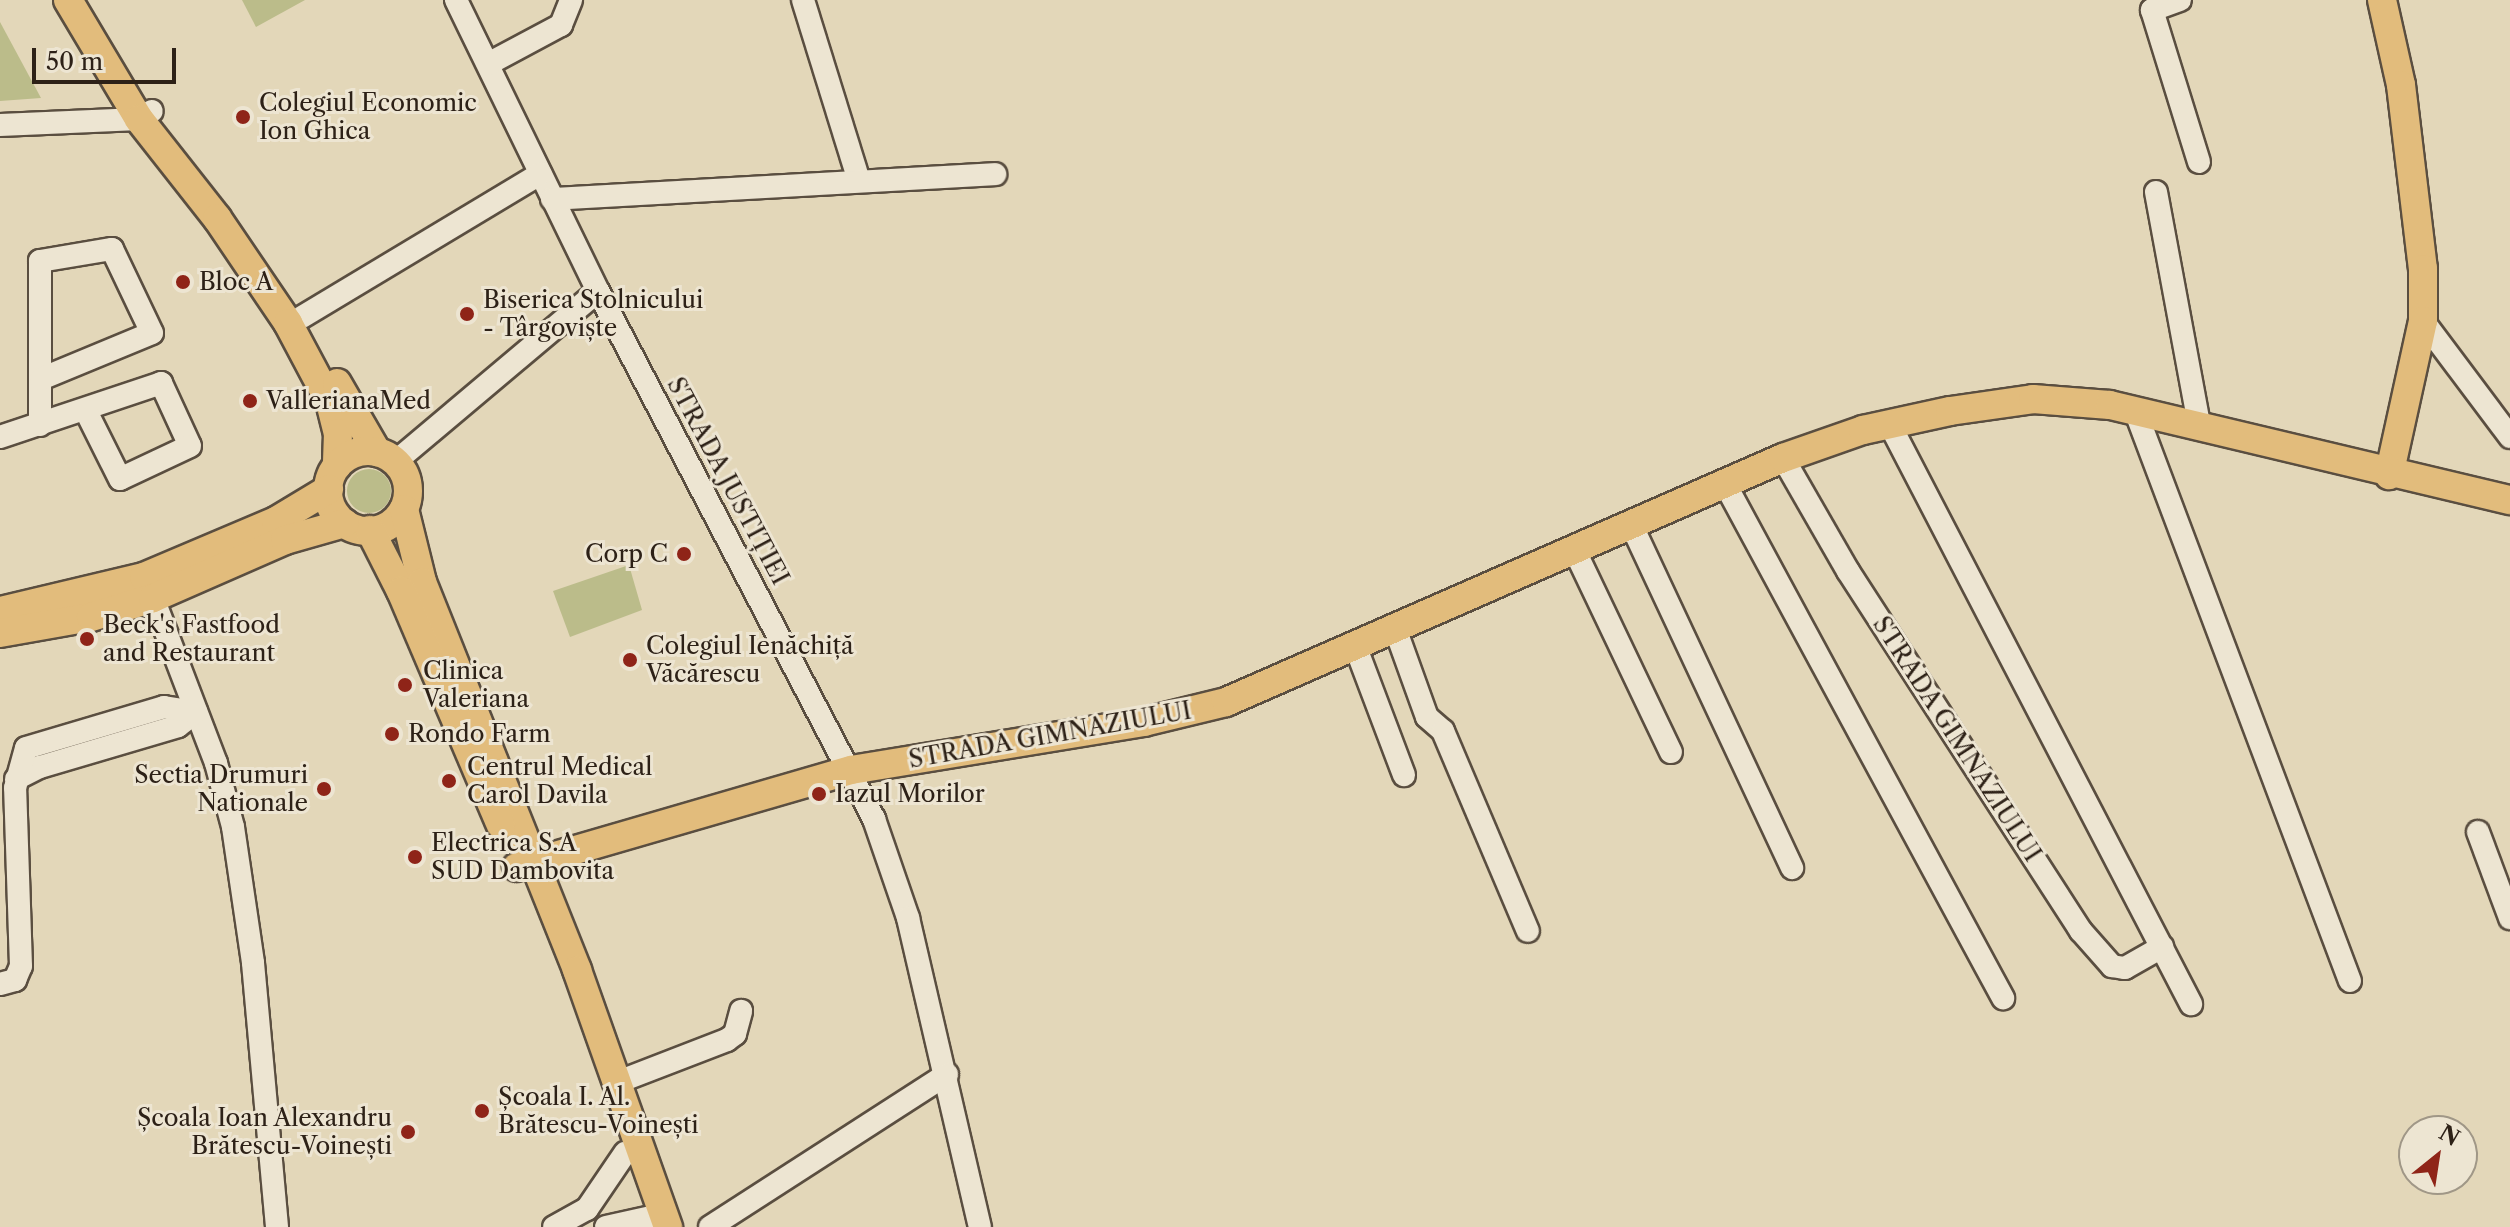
<!DOCTYPE html>
<html>
<head>
<meta charset="utf-8">
<style>
	body { margin:0 }
	#map { position:relative; width:2510px; height:1227px; overflow:hidden; background:#e3d7b9; font-family:"Libre Caslon Text",serif }
	div>[style] { position:absolute }
	[style*='--x'] { left:calc(var(--x)*1px); top:calc(var(--y)*1px); width:calc(var(--w)*1px); rotate:calc(var(--a)*1deg) }
	.green>* { inset:0; background:#bbbc8a }
	.round { border-radius:50% }
	.roads { filter:drop-shadow(2px 0 #5a4e40) drop-shadow(-2px 0 #5a4e40) drop-shadow(0 2px #5a4e40) drop-shadow(0 -2px #5a4e40) }
	.minor>* { height:22px; margin:-11px; padding:0 11px; transform-origin:11px; border-radius:11px; background:#ede5d2 }
	.major>* { height:28px; margin:-14px; padding:0 14px; transform-origin:14px; border-radius:14px; background:#e2bc7c }
	.major>.ring { margin:-14px; padding:0; box-sizing:content-box; background:none; border:28px solid #e2bc7c; border-radius:50% }
	.dots>* { width:22px; height:22px; translate:-50% -50%; box-sizing:border-box; border:4px solid #ede5d2; border-radius:50% }
	span { translate:-50% -50%; white-space:nowrap; text-align:center; line-height:1.15; -webkit-text-stroke:6px #ede5d2; paint-order:stroke }
	.poi-label { font-size:24px; color:#2d2117 }
	.left { translate:0 -50%; text-align:left }
	.right { translate:-100% -50%; text-align:right }
	.street-label { font-size:24px; color:#2d2117 }
	.north { position:absolute; left:2398px; top:1115px; width:80px; height:80px; box-sizing:border-box; background:#ede5d2; border:2px solid #a09787; border-radius:50%; rotate:30deg; font-size:22px; font-weight:700; line-height:32px; text-align:center; color:#2d2117 }
	.north::after { content:''; display:block; margin:auto; width:28px; height:36px; background:#8f2418; clip-path:polygon(50% 0,100% 100%,50% 72%,0 100%) }
	.scale { position:absolute; left:32px; top:48px; width:144px; height:36px; box-sizing:border-box; border:4px solid #2d2117; border-top:0; padding-left:10px; font-size:24px; line-height:28px; white-space:nowrap; color:#2d2117; -webkit-text-stroke:6px #ede5d2; paint-order:stroke }
</style>
</head>
<body>
<div id="map">
	<div class="green">
		<i style="clip-path:polygon(242px 0,305px 0,256px 27px)"></i>
		<i style="clip-path:polygon(0 22px,41px 98px,0 101px)"></i>
		<i class="round" style="left:347px;top:469px;width:44px;height:44px"></i>
		<i style="clip-path:polygon(629px 565px,642px 610px,570px 637px,553px 591px)"></i>
	</div>
	<div class="roads">
		<div class="minor">
			<i style="--x:456;--y:0;--w:324;--a:64"></i>
			<i style="--x:598;--y:291;--w:596;--a:62.4"></i>
			<i style="--x:874;--y:819;--w:105;--a:71"></i>
			<i style="--x:908;--y:918;--w:317;--a:76.9"></i>
			<i style="--x:803;--y:0;--w:189;--a:72.8"></i>
			<i style="--x:2180;--y:0;--w:30;--a:160"></i>
			<i style="--x:2152;--y:10;--w:159;--a:72.8"></i>
			<i style="--x:488;--y:64;--w:83;--a:-28.1"></i>
			<i style="--x:561;--y:25;--w:27;--a:-68"></i>
			<i style="--x:0;--y:125;--w:139;--a:-2.5"></i>
			<i style="--x:139;--y:119;--w:15;--a:-32"></i>
			<i style="--x:2156;--y:192;--w:237;--a:79.5"></i>
			<i style="--x:552;--y:199;--w:444;--a:-3.2"></i>
			<i style="--x:302;--y:317;--w:278;--a:-31"></i>
			<i style="--x:2423;--y:321;--w:145;--a:53.1"></i>
			<i style="--x:2135;--y:410;--w:610;--a:69.37"></i>
			<i style="--x:1889;--y:423;--w:655;--a:62.53"></i>
			<i style="--x:40;--y:425;--w:164;--a:-90"></i>
			<i style="--x:40;--y:261;--w:73;--a:-9.5"></i>
			<i style="--x:112;--y:249;--w:93;--a:64.5"></i>
			<i style="--x:152;--y:333;--w:120;--a:157.5"></i>
			<i style="--x:0;--y:437;--w:170;--a:-18.5"></i>
			<i style="--x:161;--y:383;--w:69;--a:65.3"></i>
			<i style="--x:190;--y:446;--w:77;--a:154.8"></i>
			<i style="--x:120;--y:479;--w:76;--a:-116.6"></i>
			<i style="--x:1783;--y:458;--w:130;--a:60.1"></i>
			<i style="--x:1848;--y:571;--w:429;--a:57.1"></i>
			<i style="--x:2081;--y:931;--w:47;--a:48.5"></i>
			<i style="--x:2112;--y:966;--w:13;--a:9"></i>
			<i style="--x:2125;--y:968;--w:43;--a:-29.6"></i>
			<i style="--x:395;--y:462;--w:265;--a:-40.1"></i>
			<i style="--x:1724;--y:482;--w:587;--a:61.6"></i>
			<i style="--x:1631;--y:524;--w:380;--a:64.9"></i>
			<i style="--x:1574;--y:549;--w:225;--a:64.5"></i>
			<i style="--x:153;--y:598;--w:177;--a:69.1"></i>
			<i style="--x:216;--y:763;--w:66;--a:75.1"></i>
			<i style="--x:233;--y:827;--w:137;--a:81.6"></i>
			<i style="--x:253;--y:963;--w:265;--a:84.8"></i>
			<i style="--x:1396;--y:631;--w:91;--a:70.2"></i>
			<i style="--x:1427;--y:717;--w:21;--a:41"></i>
			<i style="--x:1443;--y:731;--w:217;--a:67"></i>
			<i style="--x:1356;--y:648;--w:136;--a:69.3"></i>
			<i style="--x:16;--y:779;--w:27;--a:-27"></i>
			<i style="--x:40;--y:767;--w:144;--a:-16.5"></i>
			<i style="--x:178;--y:726;--w:23;--a:-38"></i>
			<i style="--x:2478;--y:832;--w:92;--a:69.6"></i>
			<i style="--x:0;--y:984;--w:16;--a:-15"></i>
			<i style="--x:15;--y:980;--w:15;--a:-67"></i>
			<i style="--x:21;--y:966;--w:178;--a:-91.9"></i>
			<i style="--x:15;--y:788;--w:41;--a:-74.6"></i>
			<i style="--x:26;--y:748;--w:144;--a:-16.5"></i>
			<i style="--x:164;--y:707;--w:32;--a:9"></i>
			<i style="--x:618;--y:1082;--w:117;--a:-21.1"></i>
			<i style="--x:727;--y:1040;--w:10;--a:-37"></i>
			<i style="--x:735;--y:1034;--w:24;--a:-75"></i>
			<i style="--x:554;--y:1227;--w:38;--a:-29"></i>
			<i style="--x:587;--y:1209;--w:68;--a:-55.8"></i>
			<i style="--x:606;--y:1227;--w:59;--a:-12.6"></i>
			<i style="--x:710;--y:1227;--w:282;--a:-32.8"></i>
		</div>
		<div class="major">
			<i style="--x:68;--y:0;--w:139;--a:59.2"></i>
			<i style="--x:139;--y:119;--w:126;--a:51.8"></i>
			<i style="--x:217;--y:218;--w:127;--a:55.9"></i>
			<i style="--x:288;--y:323;--w:89;--a:62"></i>
			<i style="--x:330;--y:402;--w:32;--a:76"></i>
			<i style="--x:338;--y:433;--w:33;--a:92"></i>
			<i style="--x:2382;--y:0;--w:87;--a:77.4"></i>
			<i style="--x:2401;--y:85;--w:185;--a:83.2"></i>
			<i style="--x:2423;--y:269;--w:52;--a:90"></i>
			<i style="--x:2423;--y:321;--w:158;--a:102.4"></i>
			<i style="--x:337;--y:383;--w:80;--a:59.9"></i>
			<i class="ring" style="left:328px;top:451px;width:52px;height:52px"></i>
			<i style="--x:404;--y:509;--w:75;--a:76.1"></i>
			<i style="--x:422;--y:582;--w:418;--a:68.2"></i>
			<i style="--x:577;--y:970;--w:273;--a:70.5"></i>
			<i style="--x:370;--y:530;--w:68;--a:63.1"></i>
			<i style="--x:401;--y:591;--w:254;--a:66.9"></i>
			<i style="--x:0;--y:611;--w:148;--a:-13.3"></i>
			<i style="--x:144;--y:577;--w:143;--a:-23"></i>
			<i style="--x:276;--y:521;--w:62;--a:-31.1"></i>
			<i style="--x:0;--y:633;--w:92;--a:-10"></i>
			<i style="--x:91;--y:617;--w:65;--a:-17"></i>
			<i style="--x:153;--y:598;--w:144;--a:-23.7"></i>
			<i style="--x:285;--y:540;--w:62;--a:-15.8"></i>
			<i style="--x:517;--y:867;--w:348;--a:-16.2"></i>
			<i style="--x:851;--y:770;--w:297;--a:-9.3"></i>
			<i style="--x:1144;--y:722;--w:84;--a:-13.7"></i>
			<i style="--x:1226;--y:702;--w:608;--a:-23.66"></i>
			<i style="--x:1783;--y:458;--w:85;--a:-19.3"></i>
			<i style="--x:1863;--y:430;--w:89;--a:-12.3"></i>
			<i style="--x:1950;--y:411;--w:84;--a:-8.2"></i>
			<i style="--x:2033;--y:399;--w:77;--a:4.5"></i>
			<i style="--x:2110;--y:405;--w:411;--a:13.4"></i>
		</div>
	</div>
	<div class="dots">
		<i style="left:243px;top:117px;background:#8f2418"></i>
		<i style="left:183px;top:282px;background:#8f2418"></i>
		<i style="left:467px;top:314px;background:#8f2418"></i>
		<i style="left:250px;top:401px;background:#8f2418"></i>
		<i style="left:684px;top:554px;background:#8f2418"></i>
		<i style="left:87px;top:639px;background:#8f2418"></i>
		<i style="left:630px;top:660px;background:#8f2418"></i>
		<i style="left:405px;top:685px;background:#8f2418"></i>
		<i style="left:392px;top:734px;background:#8f2418"></i>
		<i style="left:449px;top:781px;background:#8f2418"></i>
		<i style="left:324px;top:789px;background:#8f2418"></i>
		<i style="left:819px;top:794px;background:#8f2418"></i>
		<i style="left:415px;top:857px;background:#8f2418"></i>
		<i style="left:482px;top:1111px;background:#8f2418"></i>
		<i style="left:408px;top:1132px;background:#8f2418"></i>
	</div>
	<div class="poi-label">
		<span class="left" style="left:259px;top:117px">Colegiul Economic<br>Ion Ghica</span>
		<span class="left" style="left:199px;top:282px">Bloc A</span>
		<span class="left" style="left:483px;top:314px">Biserica Stolnicului<br>- Târgoviște</span>
		<span class="left" style="left:266px;top:401px">VallerianaMed</span>
		<span class="right" style="left:668px;top:554px">Corp C</span>
		<span class="left" style="left:103px;top:639px">Beck's Fastfood<br>and Restaurant</span>
		<span class="left" style="left:646px;top:660px">Colegiul Ienăchiță<br>Văcărescu</span>
		<span class="left" style="left:423px;top:685px">Clinica<br>Valeriana</span>
		<span class="left" style="left:408px;top:734px">Rondo Farm</span>
		<span class="left" style="left:467px;top:781px">Centrul Medical<br>Carol Davila</span>
		<span class="right" style="left:308px;top:789px">Sectia Drumuri<br>Nationale</span>
		<span class="left" style="left:835px;top:794px">Iazul Morilor</span>
		<span class="left" style="left:431px;top:857px">Electrica S.A<br>SUD Dambovita</span>
		<span class="left" style="left:498px;top:1111px">Școala I. Al.<br>Brătescu-Voinești</span>
		<span class="right" style="left:392px;top:1132px">Școala Ioan Alexandru<br>Brătescu-Voinești</span>
	</div>
	<div class="street-label">
		<span style="left:728px;top:481px;rotate:62deg">STRADA JUSTIȚIEI</span>
		<span style="left:1050px;top:735px;rotate:-10deg">STRADA GIMNAZIULUI</span>
		<span style="left:1957px;top:739px;rotate:57deg">STRADA GIMNAZIULUI</span>
	</div>
	<div class="north">N</div>
	<div class="scale">50 m</div>
</div>
</body>
</html>
